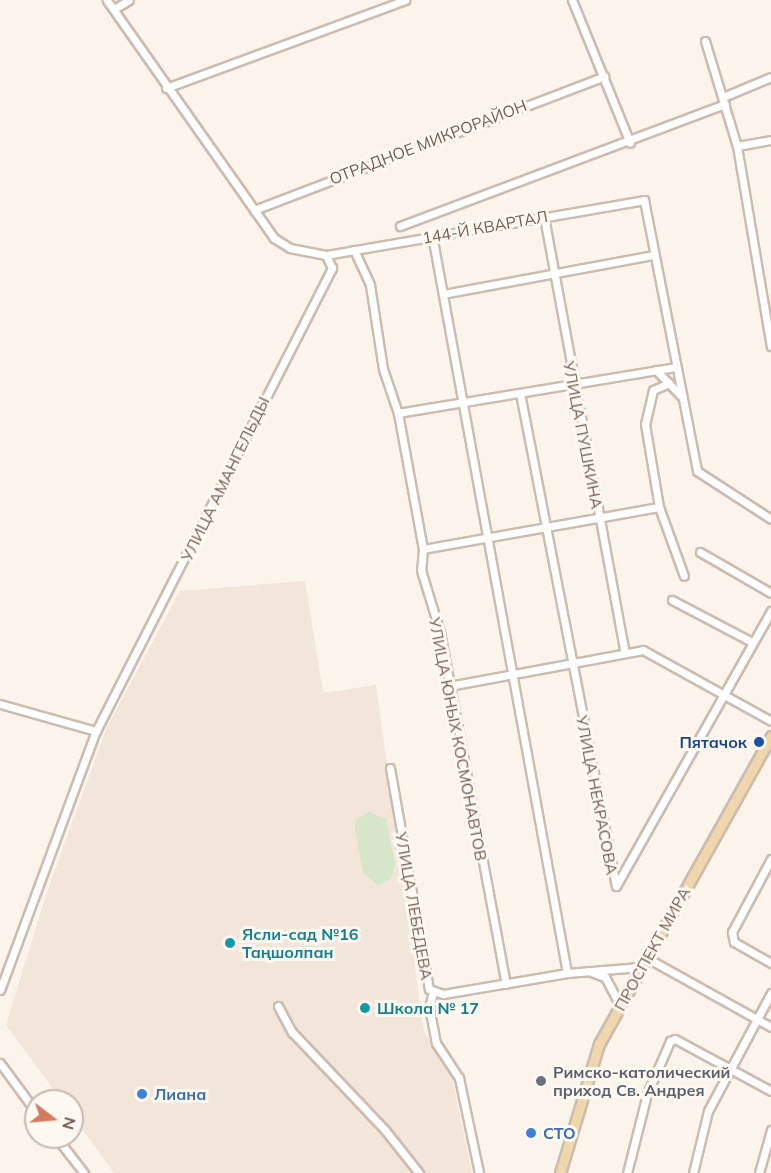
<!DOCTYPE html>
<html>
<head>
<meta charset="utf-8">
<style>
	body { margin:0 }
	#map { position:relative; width:771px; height:1173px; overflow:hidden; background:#faf4ea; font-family:Mulish,sans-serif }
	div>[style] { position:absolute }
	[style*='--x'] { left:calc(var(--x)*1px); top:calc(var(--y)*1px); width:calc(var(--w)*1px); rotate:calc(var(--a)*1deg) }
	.residential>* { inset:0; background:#f1e6d9 }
	.green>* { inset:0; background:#d5e6ca }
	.roads { filter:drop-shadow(2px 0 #cbbcb1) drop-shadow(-2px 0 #cbbcb1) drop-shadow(0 2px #cbbcb1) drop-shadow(0 -2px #cbbcb1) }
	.minor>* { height:7px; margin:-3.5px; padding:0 3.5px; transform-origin:3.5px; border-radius:3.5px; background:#fff }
	.major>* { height:9px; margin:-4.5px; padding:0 4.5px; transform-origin:4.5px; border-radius:4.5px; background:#f0d6ab }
	.dots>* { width:16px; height:16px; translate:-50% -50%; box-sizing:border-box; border:3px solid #fdf8f0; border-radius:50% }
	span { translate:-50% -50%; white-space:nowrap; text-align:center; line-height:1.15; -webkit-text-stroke:6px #fdf8f0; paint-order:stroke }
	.street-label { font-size:16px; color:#725c50 }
	.transit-label { font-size:16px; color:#164399; font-weight:700 }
	.right { translate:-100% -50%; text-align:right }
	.culture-label { font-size:16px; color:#0d838f; font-weight:700 }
	.left { translate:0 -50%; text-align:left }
	.worship-label { font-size:16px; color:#5b616d; font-weight:700 }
	.shop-label { font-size:16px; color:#366cbe; font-weight:700 }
	.north { position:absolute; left:24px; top:1089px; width:60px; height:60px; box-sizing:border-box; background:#fdf8f0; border:2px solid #c5bab0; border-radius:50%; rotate:106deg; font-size:16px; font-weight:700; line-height:24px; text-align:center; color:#725c50 }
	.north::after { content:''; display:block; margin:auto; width:21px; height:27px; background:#d5795f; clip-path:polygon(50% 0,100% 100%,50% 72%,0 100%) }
</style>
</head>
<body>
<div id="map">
	<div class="residential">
		<i style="clip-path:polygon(305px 581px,323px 693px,376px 685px,424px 1032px,452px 1077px,472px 1173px,114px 1173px,72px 1115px,72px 1101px,62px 1101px,6px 1025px,46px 895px,107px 727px,180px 591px)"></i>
	</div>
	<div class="green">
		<i style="clip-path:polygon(369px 812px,386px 819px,395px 865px,391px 879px,378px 885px,363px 873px,355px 828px,356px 820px)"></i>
	</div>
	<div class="roads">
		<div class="minor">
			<i style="--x:572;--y:0;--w:154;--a:67.9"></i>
			<i style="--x:114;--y:9;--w:17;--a:-31"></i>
			<i style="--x:705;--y:41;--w:110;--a:73.1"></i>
			<i style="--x:737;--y:146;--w:203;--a:80.4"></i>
			<i style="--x:166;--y:88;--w:255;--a:-20.2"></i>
			<i style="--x:723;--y:97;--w:52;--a:-22.6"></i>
			<i style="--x:737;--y:146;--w:35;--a:-10"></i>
			<i style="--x:254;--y:210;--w:375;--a:-20.9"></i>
			<i style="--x:544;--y:217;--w:442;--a:79.5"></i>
			<i style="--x:400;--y:226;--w:347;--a:-20.6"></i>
			<i style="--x:432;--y:235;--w:750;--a:79.63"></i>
			<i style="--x:354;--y:250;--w:38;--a:65"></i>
			<i style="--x:370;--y:285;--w:85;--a:81.2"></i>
			<i style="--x:383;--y:369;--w:46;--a:71.2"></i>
			<i style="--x:398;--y:413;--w:138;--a:79.6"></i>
			<i style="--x:423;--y:549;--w:21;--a:95"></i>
			<i style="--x:421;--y:570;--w:65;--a:73"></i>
			<i style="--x:440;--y:632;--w:358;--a:79.4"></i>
			<i style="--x:326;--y:255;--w:323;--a:-9.8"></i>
			<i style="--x:644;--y:200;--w:276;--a:78.9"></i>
			<i style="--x:697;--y:471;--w:88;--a:33"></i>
			<i style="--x:443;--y:294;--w:215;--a:-10.5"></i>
			<i style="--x:656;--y:370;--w:36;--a:46"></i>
			<i style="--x:669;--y:383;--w:17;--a:156"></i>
			<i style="--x:653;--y:390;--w:35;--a:103"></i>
			<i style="--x:645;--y:424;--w:84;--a:80.4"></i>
			<i style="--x:659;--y:507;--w:73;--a:70.1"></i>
			<i style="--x:520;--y:393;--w:502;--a:78.98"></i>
			<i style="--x:398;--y:413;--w:282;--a:-9.4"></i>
			<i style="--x:423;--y:549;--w:240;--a:-10.1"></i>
			<i style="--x:700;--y:552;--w:82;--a:30"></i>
			<i style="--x:672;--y:600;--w:90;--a:27.7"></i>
			<i style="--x:449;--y:686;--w:197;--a:-10.5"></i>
			<i style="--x:643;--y:650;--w:146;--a:29"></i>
			<i style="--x:0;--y:704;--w:100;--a:15.7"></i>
			<i style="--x:390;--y:768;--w:224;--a:80"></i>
			<i style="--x:429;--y:989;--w:15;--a:20"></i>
			<i style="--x:443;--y:994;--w:126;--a:-9.6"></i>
			<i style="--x:567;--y:973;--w:73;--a:-4.7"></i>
			<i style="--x:771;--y:859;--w:83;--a:118.1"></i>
			<i style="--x:732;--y:932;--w:10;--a:79"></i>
			<i style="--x:734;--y:942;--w:43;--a:29.6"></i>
			<i style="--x:616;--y:886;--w:316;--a:-60.6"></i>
			<i style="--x:647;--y:958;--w:142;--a:29.1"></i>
			<i style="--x:591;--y:972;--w:15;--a:20"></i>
			<i style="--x:605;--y:977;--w:32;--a:62"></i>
			<i style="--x:0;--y:990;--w:276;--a:-69.7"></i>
			<i style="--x:96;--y:731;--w:520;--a:-62.99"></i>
			<i style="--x:332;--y:268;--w:14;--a:-115"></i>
			<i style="--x:326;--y:255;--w:37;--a:-169"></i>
			<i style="--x:290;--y:248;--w:19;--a:-148"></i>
			<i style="--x:274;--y:238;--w:291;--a:-125.1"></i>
			<i style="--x:433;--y:992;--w:16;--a:105"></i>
			<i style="--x:429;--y:1007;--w:37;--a:79"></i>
			<i style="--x:436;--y:1043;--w:42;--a:56.7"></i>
			<i style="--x:459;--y:1078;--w:97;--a:78.1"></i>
			<i style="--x:278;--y:1006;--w:30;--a:62"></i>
			<i style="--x:292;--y:1032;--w:135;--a:46.5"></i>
			<i style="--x:385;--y:1130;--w:55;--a:51.7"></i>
			<i style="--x:0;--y:1063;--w:61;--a:53.7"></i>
			<i style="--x:56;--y:1137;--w:46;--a:52.1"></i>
			<i style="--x:627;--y:1173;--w:81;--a:-75.8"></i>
			<i style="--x:647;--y:1094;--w:58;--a:-66.5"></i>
			<i style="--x:670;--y:1041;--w:5;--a:-22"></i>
			<i style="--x:675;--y:1039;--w:109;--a:28.4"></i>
			<i style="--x:693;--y:1173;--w:64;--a:-76.4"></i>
			<i style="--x:708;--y:1111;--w:134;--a:-61.9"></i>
			<i style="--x:759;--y:1173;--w:45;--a:-74.4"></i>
		</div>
		<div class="major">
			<i style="--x:560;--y:1173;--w:135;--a:-73.2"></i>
			<i style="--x:599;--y:1044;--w:353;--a:-60.8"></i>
		</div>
	</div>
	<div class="dots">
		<i style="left:759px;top:742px;background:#1a4fb4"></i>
		<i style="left:230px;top:943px;background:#0f9aa8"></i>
		<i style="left:365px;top:1008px;background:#0f9aa8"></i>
		<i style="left:541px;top:1081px;background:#6b7280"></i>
		<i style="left:142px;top:1094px;background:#3f7fe0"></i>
		<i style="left:531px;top:1133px;background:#3f7fe0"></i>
	</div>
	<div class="street-label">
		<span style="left:428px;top:142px;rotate:-21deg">ОТРАДНОЕ МИКРОРАЙОН</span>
		<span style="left:485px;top:227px;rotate:-10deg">144-Й КВАРТАЛ</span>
		<span style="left:583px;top:435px;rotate:79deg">УЛИЦА ПУШКИНА</span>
		<span style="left:225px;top:479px;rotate:-64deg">УЛИЦА АМАНГЕЛЬДЫ</span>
		<span style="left:458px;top:739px;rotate:79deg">УЛИЦА ЮНЫХ КОСМОНАВТОВ</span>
		<span style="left:597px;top:795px;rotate:79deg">УЛИЦА НЕКРАСОВА</span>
		<span style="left:414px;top:906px;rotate:80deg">УЛИЦА ЛЕБЕДЕВА</span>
		<span style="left:652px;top:949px;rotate:-61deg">ПРОСПЕКТ МИРА</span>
	</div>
	<div class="transit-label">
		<span class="right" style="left:747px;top:742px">Пятачок</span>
	</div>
	<div class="culture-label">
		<span class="left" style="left:242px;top:943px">Ясли-сад №16<br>Таңшолпан</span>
		<span class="left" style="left:377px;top:1008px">Школа № 17</span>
	</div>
	<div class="worship-label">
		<span class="left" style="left:553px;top:1081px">Римско-католический<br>приход Св. Андрея</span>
	</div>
	<div class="shop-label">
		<span class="left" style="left:154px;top:1094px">Лиана</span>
		<span class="left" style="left:543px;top:1133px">СТО</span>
	</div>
	<div class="north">N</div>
</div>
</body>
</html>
